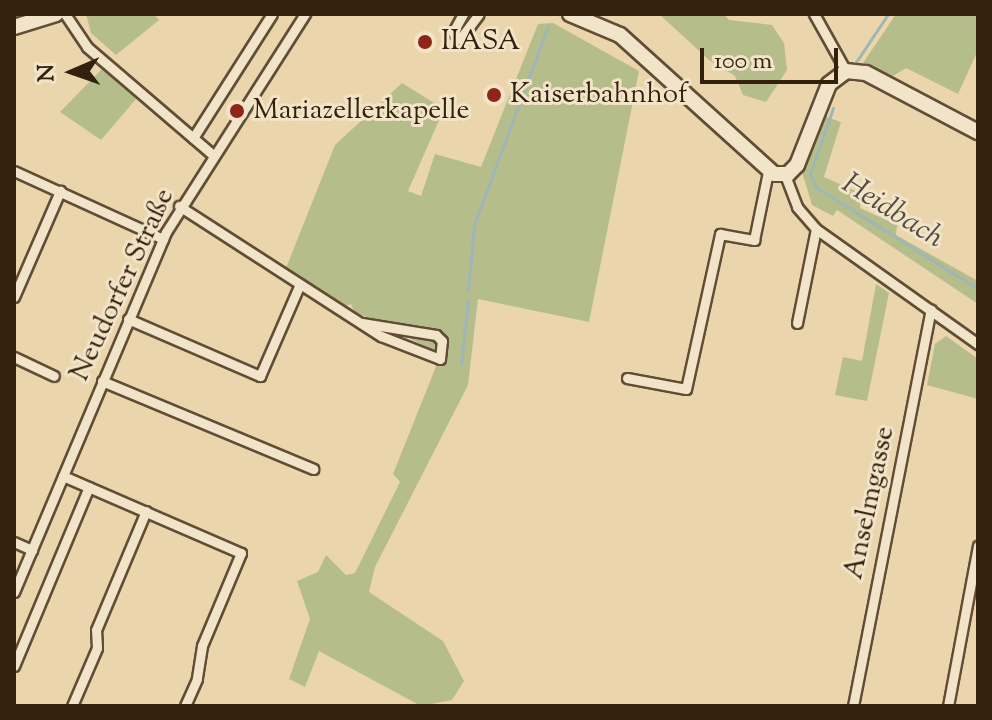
<!DOCTYPE html>
<html>
<head>
<meta charset="utf-8">
<style>
	body { margin:0 }
	#map { position:relative; width:992px; height:720px; overflow:hidden; background:#ebd5ac; font-family:"Sorts Mill Goudy",serif }
	div>[style] { position:absolute }
	[style*='--x'] { left:calc(var(--x)*1px); top:calc(var(--y)*1px); width:calc(var(--w)*1px); rotate:calc(var(--a)*1deg) }
	.green>* { inset:0; background:#b5be8b }
	.stream>* { height:3px; margin:-1.5px; padding:0 1.5px; transform-origin:1.5px; border-radius:1.5px; background:#9fb5b6 }
	.roads { filter:drop-shadow(2px 0 #614d35) drop-shadow(-2px 0 #614d35) drop-shadow(0 2px #614d35) drop-shadow(0 -2px #614d35) }
	.street>* { height:9px; margin:-4.5px; padding:0 4.5px; transform-origin:4.5px; border-radius:4.5px; background:#f2e4c9 }
	.secondary>* { height:14px; margin:-7px; padding:0 7px; transform-origin:7px; border-radius:7px; background:#f2e4c9 }
	.dots>* { width:22px; height:22px; translate:-50% -50%; box-sizing:border-box; border:4px solid #f2e4c9; border-radius:50% }
	span { translate:-50% -50%; white-space:nowrap; text-align:center; line-height:1.15; -webkit-text-stroke:6px #f2e4c9; paint-order:stroke }
	.poi-label { font-size:28px; color:#33200d }
	.left { translate:0 -50%; text-align:left }
	.street-label { font-size:28px; color:#33200d }
	.water-label { font-size:30px; color:#534d40; font-style:italic }
	.frame { position:absolute; inset:0; border:16px solid #33200d; pointer-events:none }
	.north { position:absolute; left:32px; top:32px; width:80px; height:80px; -webkit-text-stroke:6px #f2e4c9; paint-order:stroke; rotate:268deg; font-size:22px; font-weight:700; line-height:32px; text-align:center; color:#33200d }
	.north::after { content:''; display:block; margin:auto; width:28px; height:36px; background:#33200d; clip-path:polygon(50% 0,100% 100%,50% 72%,0 100%) }
	.scale { position:absolute; left:700px; top:48px; width:138px; height:36px; box-sizing:border-box; border:4px solid #33200d; border-top:0; padding-left:10px; font-size:24px; line-height:28px; white-space:nowrap; color:#33200d; -webkit-text-stroke:6px #f2e4c9; paint-order:stroke }
</style>
</head>
<body>
<div id="map">
	<div class="green">
		<i style="clip-path:polygon(86px 14px,154px 14px,159px 20px,116px 55px,91px 33px)"></i>
		<i style="clip-path:polygon(659px 14px,724px 14px,729px 20px,772px 25px,784px 43px,787px 70px,766px 102px,743px 95px,735px 76px,709px 60px)"></i>
		<i style="clip-path:polygon(896px 14px,978px 14px,978px 50px,958px 94px,906px 68px,890px 78px,863px 63px)"></i>
		<i style="clip-path:polygon(553px 23px,639px 71px,589px 322px,478px 299px,468px 385px,375px 567px,369px 592px,443px 641px,464px 681px,452px 700px,421px 706px,319px 651px,305px 687px,289px 679px,310px 619px,297px 581px,318px 572px,326px 555px,346px 575px,355px 573px,400px 482px,393px 474px,441px 354px,354px 311px,351px 304px,345px 306px,286px 268px,335px 145px,402px 83px,444px 109px,408px 191px,421px 196px,435px 154px,481px 167px,538px 24px)"></i>
		<i style="clip-path:polygon(102px 69px,136px 99px,101px 140px,60px 112px)"></i>
		<i style="clip-path:polygon(821px 115px,841px 122px,824px 177px,862px 194px,860px 208px,897px 225px,896px 235px,978px 281px,978px 304px,837px 210px,833px 216px,812px 205px,802px 172px)"></i>
		<i style="clip-path:polygon(876px 284px,889px 293px,867px 401px,835px 395px,843px 357px,862px 361px)"></i>
		<i style="clip-path:polygon(946px 336px,978px 359px,978px 399px,927px 385px,935px 344px)"></i>
	</div>
	<div class="stream">
		<i style="--x:856;--y:62;--w:58;--a:-56.3"></i>
		<i style="--x:833;--y:108;--w:70;--a:109.2"></i>
		<i style="--x:810;--y:174;--w:14;--a:65"></i>
		<i style="--x:816;--y:187;--w:191;--a:32.2"></i>
		<i style="--x:468;--y:291;--w:66;--a:-84.8"></i>
		<i style="--x:474;--y:225;--w:212;--a:-69.6"></i>
		<i style="--x:461;--y:363;--w:63;--a:-83.7"></i>
	</div>
	<div class="roads">
		<div class="street">
			<i style="--x:65;--y:14;--w:40;--a:56"></i>
			<i style="--x:87;--y:47;--w:166;--a:40.6"></i>
			<i style="--x:463;--y:14;--w:21;--a:119"></i>
			<i style="--x:453;--y:32;--w:10;--a:45"></i>
			<i style="--x:460;--y:39;--w:31;--a:-53"></i>
			<i style="--x:814;--y:14;--w:65;--a:60.7"></i>
			<i style="--x:193;--y:138;--w:147;--a:-57.5"></i>
			<i style="--x:14;--y:171;--w:164;--a:24.5"></i>
			<i style="--x:785;--y:175;--w:34;--a:69"></i>
			<i style="--x:797;--y:207;--w:29;--a:49"></i>
			<i style="--x:816;--y:229;--w:199;--a:35.4"></i>
			<i style="--x:179;--y:206;--w:240;--a:32.8"></i>
			<i style="--x:381;--y:336;--w:63;--a:21.3"></i>
			<i style="--x:440;--y:359;--w:18;--a:-84"></i>
			<i style="--x:442;--y:341;--w:8;--a:-135"></i>
			<i style="--x:436;--y:335;--w:75;--a:-170.8"></i>
			<i style="--x:14;--y:297;--w:116;--a:-66.5"></i>
			<i style="--x:128;--y:319;--w:144;--a:23.4"></i>
			<i style="--x:260;--y:376;--w:100;--a:-66.5"></i>
			<i style="--x:797;--y:323;--w:96;--a:-78.6"></i>
			<i style="--x:14;--y:357;--w:44;--a:25.4"></i>
			<i style="--x:627;--y:378;--w:60;--a:10.6"></i>
			<i style="--x:686;--y:389;--w:159;--a:-77.6"></i>
			<i style="--x:720;--y:234;--w:35;--a:10"></i>
			<i style="--x:754;--y:240;--w:69;--a:-78.4"></i>
			<i style="--x:102;--y:381;--w:229;--a:22.6"></i>
			<i style="--x:63;--y:476;--w:194;--a:23.4"></i>
			<i style="--x:241;--y:553;--w:101;--a:112.8"></i>
			<i style="--x:202;--y:646;--w:33;--a:99"></i>
			<i style="--x:197;--y:679;--w:30;--a:114"></i>
			<i style="--x:14;--y:542;--w:20;--a:24"></i>
			<i style="--x:14;--y:592;--w:391;--a:-67.1"></i>
			<i style="--x:166;--y:232;--w:259;--a:-57.5"></i>
			<i style="--x:14;--y:666;--w:194;--a:-67.3"></i>
			<i style="--x:72;--y:706;--w:63;--a:-66.7"></i>
			<i style="--x:97;--y:648;--w:18;--a:-93"></i>
			<i style="--x:96;--y:630;--w:129;--a:-67.2"></i>
			<i style="--x:853;--y:706;--w:404;--a:-78.9"></i>
			<i style="--x:948;--y:706;--w:163;--a:-79.4"></i>
		</div>
		<div class="secondary">
			<i style="--x:570;--y:14;--w:54;--a:22.8"></i>
			<i style="--x:620;--y:35;--w:207;--a:42.1"></i>
			<i style="--x:774;--y:174;--w:14;--a:0"></i>
			<i style="--x:788;--y:174;--w:13;--a:-45"></i>
			<i style="--x:797;--y:165;--w:87;--a:-68.4"></i>
			<i style="--x:829;--y:84;--w:21;--a:-37"></i>
			<i style="--x:846;--y:71;--w:20;--a:6"></i>
			<i style="--x:866;--y:73;--w:127;--a:27.8"></i>
			<i style="--x:14;--y:27;--w:44;--a:-17.2"></i>
		</div>
	</div>
	<div class="dots">
		<i style="left:425px;top:42px;background:#8f2418"></i>
		<i style="left:494px;top:95px;background:#8f2418"></i>
		<i style="left:237px;top:111px;background:#8f2418"></i>
	</div>
	<div class="poi-label">
		<span class="left" style="left:441px;top:42px">IIASA</span>
		<span class="left" style="left:510px;top:95px">Kaiserbahnhof</span>
		<span class="left" style="left:253px;top:111px">Mariazellerkapelle</span>
	</div>
	<div class="street-label">
		<span style="left:123px;top:285px;rotate:-65deg">Neudorfer Straße</span>
		<span style="left:870px;top:503px;rotate:-78deg">Anselmgasse</span>
	</div>
	<div class="water-label">
		<span style="left:892px;top:212px;rotate:32deg">Heidbach</span>
	</div>
	<div class="frame"></div>
	<div class="north">N</div>
	<div class="scale">100 m</div>
</div>
</body>
</html>
